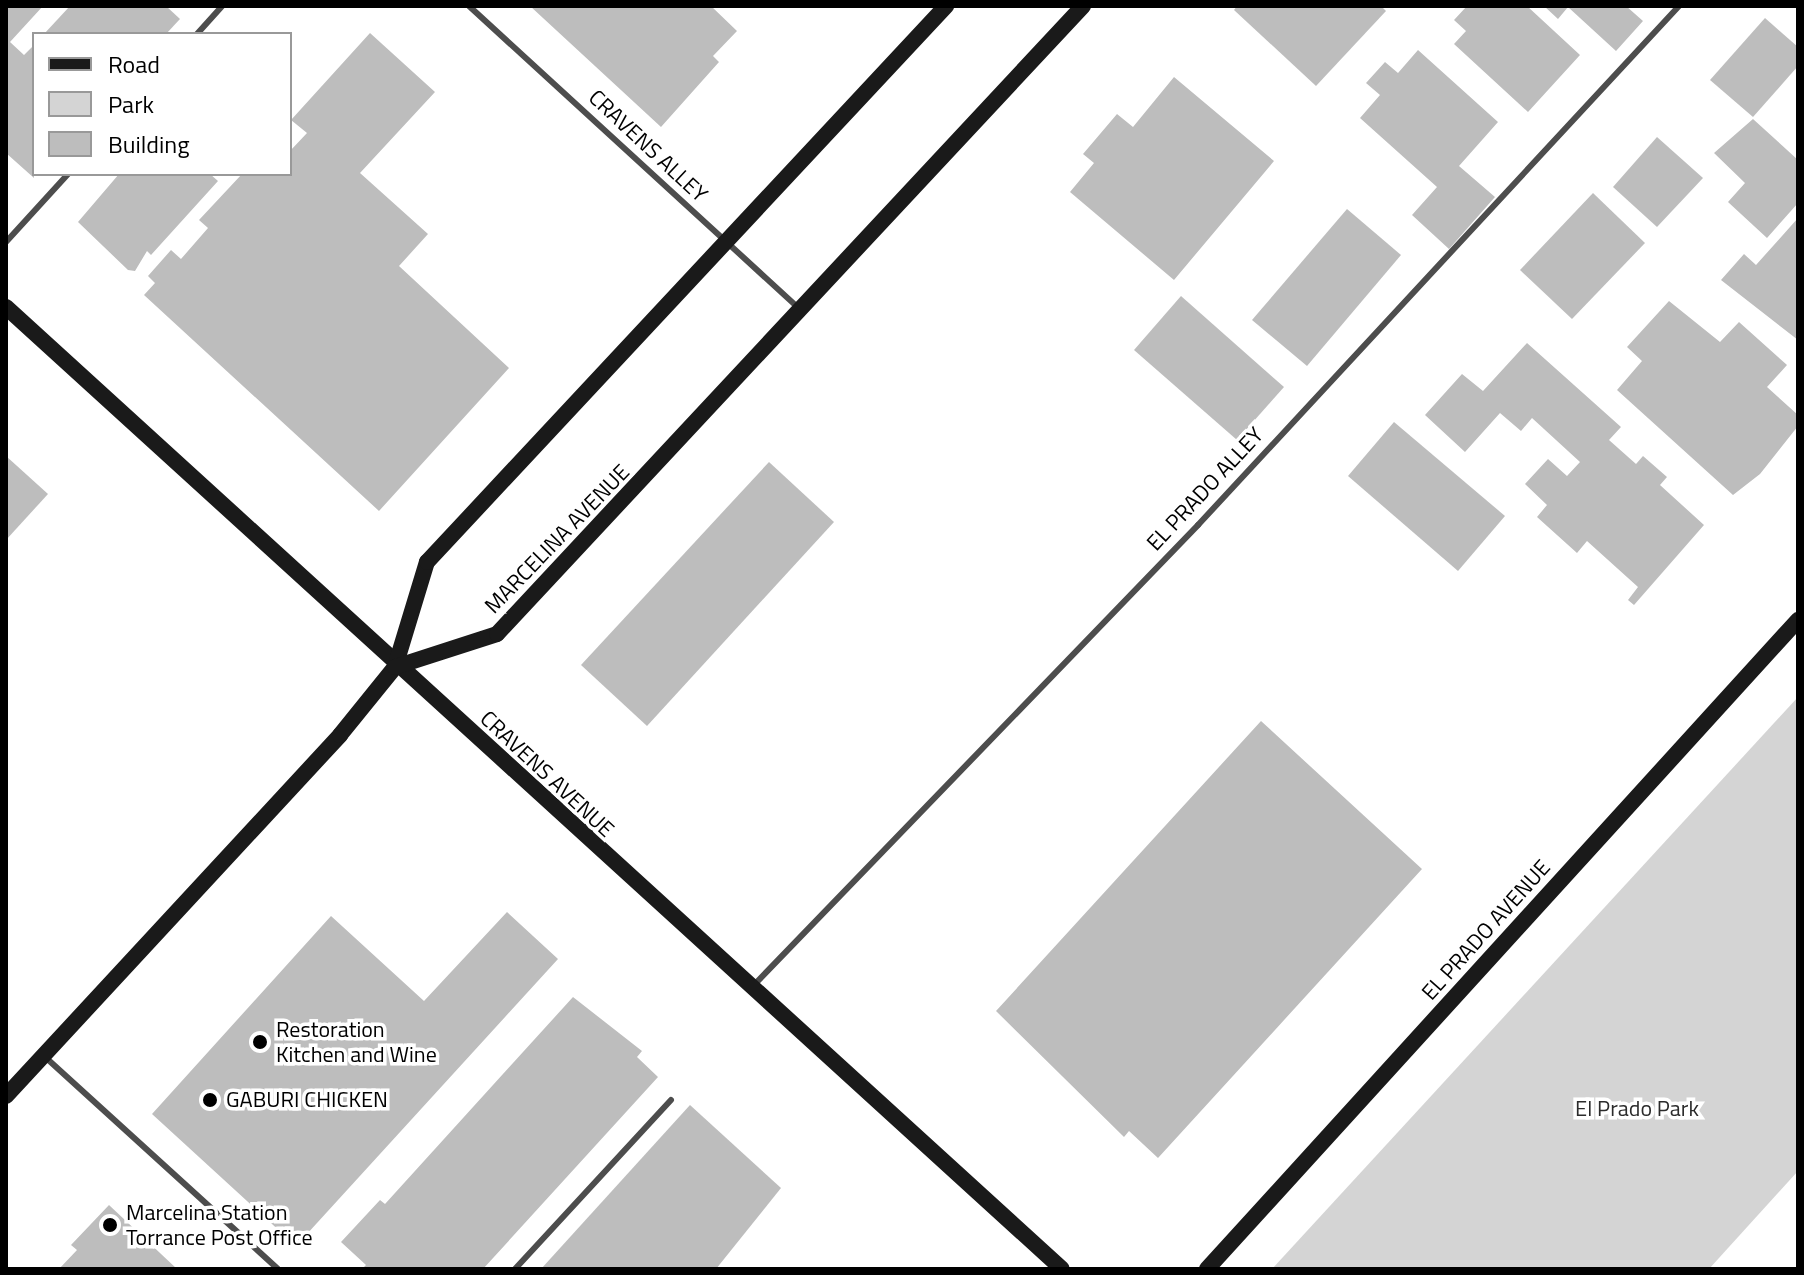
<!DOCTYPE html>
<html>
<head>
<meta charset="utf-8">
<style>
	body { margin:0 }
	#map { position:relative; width:1804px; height:1275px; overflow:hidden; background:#fff; font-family:"Titillium Web",sans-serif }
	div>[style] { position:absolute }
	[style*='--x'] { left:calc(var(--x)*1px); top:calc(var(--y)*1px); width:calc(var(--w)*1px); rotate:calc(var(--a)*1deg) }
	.green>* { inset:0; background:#d4d4d4 }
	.building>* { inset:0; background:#bdbdbd }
	.lane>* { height:6px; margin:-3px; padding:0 3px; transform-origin:3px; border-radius:3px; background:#4d4d4d }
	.secondary>* { height:16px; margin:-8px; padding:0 8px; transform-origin:8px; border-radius:8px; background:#1a1a1a }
	.dots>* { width:22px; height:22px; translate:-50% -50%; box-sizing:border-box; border:4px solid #fff; border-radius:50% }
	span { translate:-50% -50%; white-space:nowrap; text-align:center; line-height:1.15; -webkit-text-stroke:7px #fff; paint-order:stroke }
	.street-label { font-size:22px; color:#000 }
	.poi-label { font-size:22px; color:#000 }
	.left { translate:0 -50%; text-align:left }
	.park-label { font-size:22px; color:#2b2b2b }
	.frame { position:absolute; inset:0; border:8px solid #000; pointer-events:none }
	.legend { position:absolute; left:32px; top:32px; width:260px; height:144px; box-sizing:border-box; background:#fff; border:2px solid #999; margin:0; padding:10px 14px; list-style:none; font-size:24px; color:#000 }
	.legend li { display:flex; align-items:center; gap:16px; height:40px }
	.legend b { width:40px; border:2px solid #999 }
</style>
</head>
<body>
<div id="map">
	<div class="green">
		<i style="clip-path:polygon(1798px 697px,1798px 1171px,1709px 1269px,1272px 1269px)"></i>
	</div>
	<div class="building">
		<i style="clip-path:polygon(6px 6px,43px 6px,10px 42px,24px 55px,34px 45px,34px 178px,6px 153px)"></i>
		<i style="clip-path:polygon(70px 6px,166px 6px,180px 19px,166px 34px,44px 34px)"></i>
		<i style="clip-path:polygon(530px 6px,711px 6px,737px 31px,713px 56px,719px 62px,661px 127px)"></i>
		<i style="clip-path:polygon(1237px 6px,1381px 6px,1386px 11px,1316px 86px,1234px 10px)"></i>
		<i style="clip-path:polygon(1467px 6px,1527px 6px,1580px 55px,1528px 112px,1454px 44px,1466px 31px,1454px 20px)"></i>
		<i style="clip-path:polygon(1544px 6px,1626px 6px,1643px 21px,1616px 51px,1568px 7px,1558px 19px)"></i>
		<i style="clip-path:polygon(1765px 18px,1798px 47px,1798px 66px,1753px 117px,1710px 80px)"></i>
		<i style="clip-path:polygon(370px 33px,435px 92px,360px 173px,428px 234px,399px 266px,509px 368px,379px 511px,144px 295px,155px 283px,148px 276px,171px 250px,181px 259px,208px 228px,199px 220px,242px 174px,290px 174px,290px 151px,307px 133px,291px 120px)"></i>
		<i style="clip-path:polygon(1418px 50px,1498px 122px,1459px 166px,1495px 197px,1449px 249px,1412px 215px,1437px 187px,1360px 118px,1380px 95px,1366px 83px,1385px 62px,1398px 73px)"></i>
		<i style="clip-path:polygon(1174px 77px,1274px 161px,1174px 280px,1070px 192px,1094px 163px,1083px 154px,1117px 114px,1133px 127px)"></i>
		<i style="clip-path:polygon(1753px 119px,1798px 160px,1798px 203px,1767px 238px,1728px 202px,1745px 183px,1714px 153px)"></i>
		<i style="clip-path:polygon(1657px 137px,1703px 178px,1657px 227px,1613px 187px)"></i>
		<i style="clip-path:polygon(119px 174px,210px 174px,218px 181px,151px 255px,147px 251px,135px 271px,128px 270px,78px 222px)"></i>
		<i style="clip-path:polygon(1593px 193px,1645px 243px,1572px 319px,1520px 270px)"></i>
		<i style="clip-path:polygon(1347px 209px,1401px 255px,1307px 366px,1252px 320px)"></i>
		<i style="clip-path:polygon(1798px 218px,1798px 340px,1721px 280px,1744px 254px,1756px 265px)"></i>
		<i style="clip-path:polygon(1181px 296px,1284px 387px,1237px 440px,1134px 350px)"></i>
		<i style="clip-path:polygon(1669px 301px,1720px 342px,1739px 322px,1787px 365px,1767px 387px,1798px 415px,1798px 426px,1760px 474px,1733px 495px,1617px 390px,1642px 361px,1627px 347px)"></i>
		<i style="clip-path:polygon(1527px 343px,1621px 427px,1609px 440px,1636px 464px,1643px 456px,1667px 477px,1660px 485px,1704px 525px,1634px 605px,1628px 600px,1638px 587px,1587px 541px,1577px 553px,1537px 517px,1547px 505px,1525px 484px,1548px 459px,1567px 476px,1580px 462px,1532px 418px,1521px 431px,1500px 413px,1465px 452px,1425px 415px,1462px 374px,1483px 391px)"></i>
		<i style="clip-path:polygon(1394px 422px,1505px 516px,1458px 571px,1348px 476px)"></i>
		<i style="clip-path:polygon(6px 456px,48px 494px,6px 540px)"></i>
		<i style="clip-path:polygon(769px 462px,834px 522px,647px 726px,581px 665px)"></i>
		<i style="clip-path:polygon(1261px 721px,1422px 869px,1158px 1158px,1129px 1131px,1124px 1137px,996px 1011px)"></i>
		<i style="clip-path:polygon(507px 912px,558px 959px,296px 1246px,152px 1114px,331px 916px,424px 1001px)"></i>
		<i style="clip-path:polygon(573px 997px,642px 1051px,637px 1057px,658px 1077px,483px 1269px,362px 1269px,366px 1265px,341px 1242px,380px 1200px,385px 1204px)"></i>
		<i style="clip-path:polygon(690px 1105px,781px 1188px,716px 1269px,541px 1269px)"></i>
		<i style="clip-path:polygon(109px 1205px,177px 1269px,59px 1269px,77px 1250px,71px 1245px)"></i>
	</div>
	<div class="lane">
		<i style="--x:469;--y:6;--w:449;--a:42.5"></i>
		<i style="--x:197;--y:34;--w:38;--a:-48"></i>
		<i style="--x:6;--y:242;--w:92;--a:-47.6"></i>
		<i style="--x:753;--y:986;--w:641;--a:-46.01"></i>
		<i style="--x:1198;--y:525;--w:708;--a:-47.18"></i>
		<i style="--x:44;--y:1056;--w:316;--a:42.3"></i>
		<i style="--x:515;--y:1269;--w:230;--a:-47.3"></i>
	</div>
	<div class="secondary">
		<i style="--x:6;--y:307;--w:1428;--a:42.33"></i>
		<i style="--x:395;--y:667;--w:110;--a:-73.1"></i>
		<i style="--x:427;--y:562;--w:761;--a:-46.97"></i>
		<i style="--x:6;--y:1096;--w:492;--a:-47.2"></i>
		<i style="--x:340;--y:735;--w:87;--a:-51"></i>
		<i style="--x:395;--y:667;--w:107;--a:-17.9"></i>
		<i style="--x:497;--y:634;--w:859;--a:-46.98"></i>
		<i style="--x:1207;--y:1269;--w:878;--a:-47.68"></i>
	</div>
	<div class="dots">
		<i style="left:260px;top:1042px;background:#000"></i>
		<i style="left:210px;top:1100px;background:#000"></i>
		<i style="left:110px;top:1225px;background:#000"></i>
	</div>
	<div class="street-label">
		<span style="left:648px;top:146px;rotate:43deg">CRAVENS ALLEY</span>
		<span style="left:1205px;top:489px;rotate:-47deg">EL PRADO ALLEY</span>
		<span style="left:557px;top:539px;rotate:-46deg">MARCELINA AVENUE</span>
		<span style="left:547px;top:774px;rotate:43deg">CRAVENS AVENUE</span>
		<span style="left:1486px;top:930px;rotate:-48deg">EL PRADO AVENUE</span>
	</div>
	<div class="poi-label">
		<span class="left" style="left:276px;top:1042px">Restoration<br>Kitchen and Wine</span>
		<span class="left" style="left:226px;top:1100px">GABURI CHICKEN</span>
		<span class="left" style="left:126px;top:1225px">Marcelina Station<br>Torrance Post Office</span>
	</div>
	<div class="park-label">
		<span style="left:1637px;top:1109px">El Prado Park</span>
	</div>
	<div class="frame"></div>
	<ul class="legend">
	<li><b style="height:10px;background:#1a1a1a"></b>Road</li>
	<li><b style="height:22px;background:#d4d4d4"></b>Park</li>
	<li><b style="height:22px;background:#bdbdbd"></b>Building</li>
	</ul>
</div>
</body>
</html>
